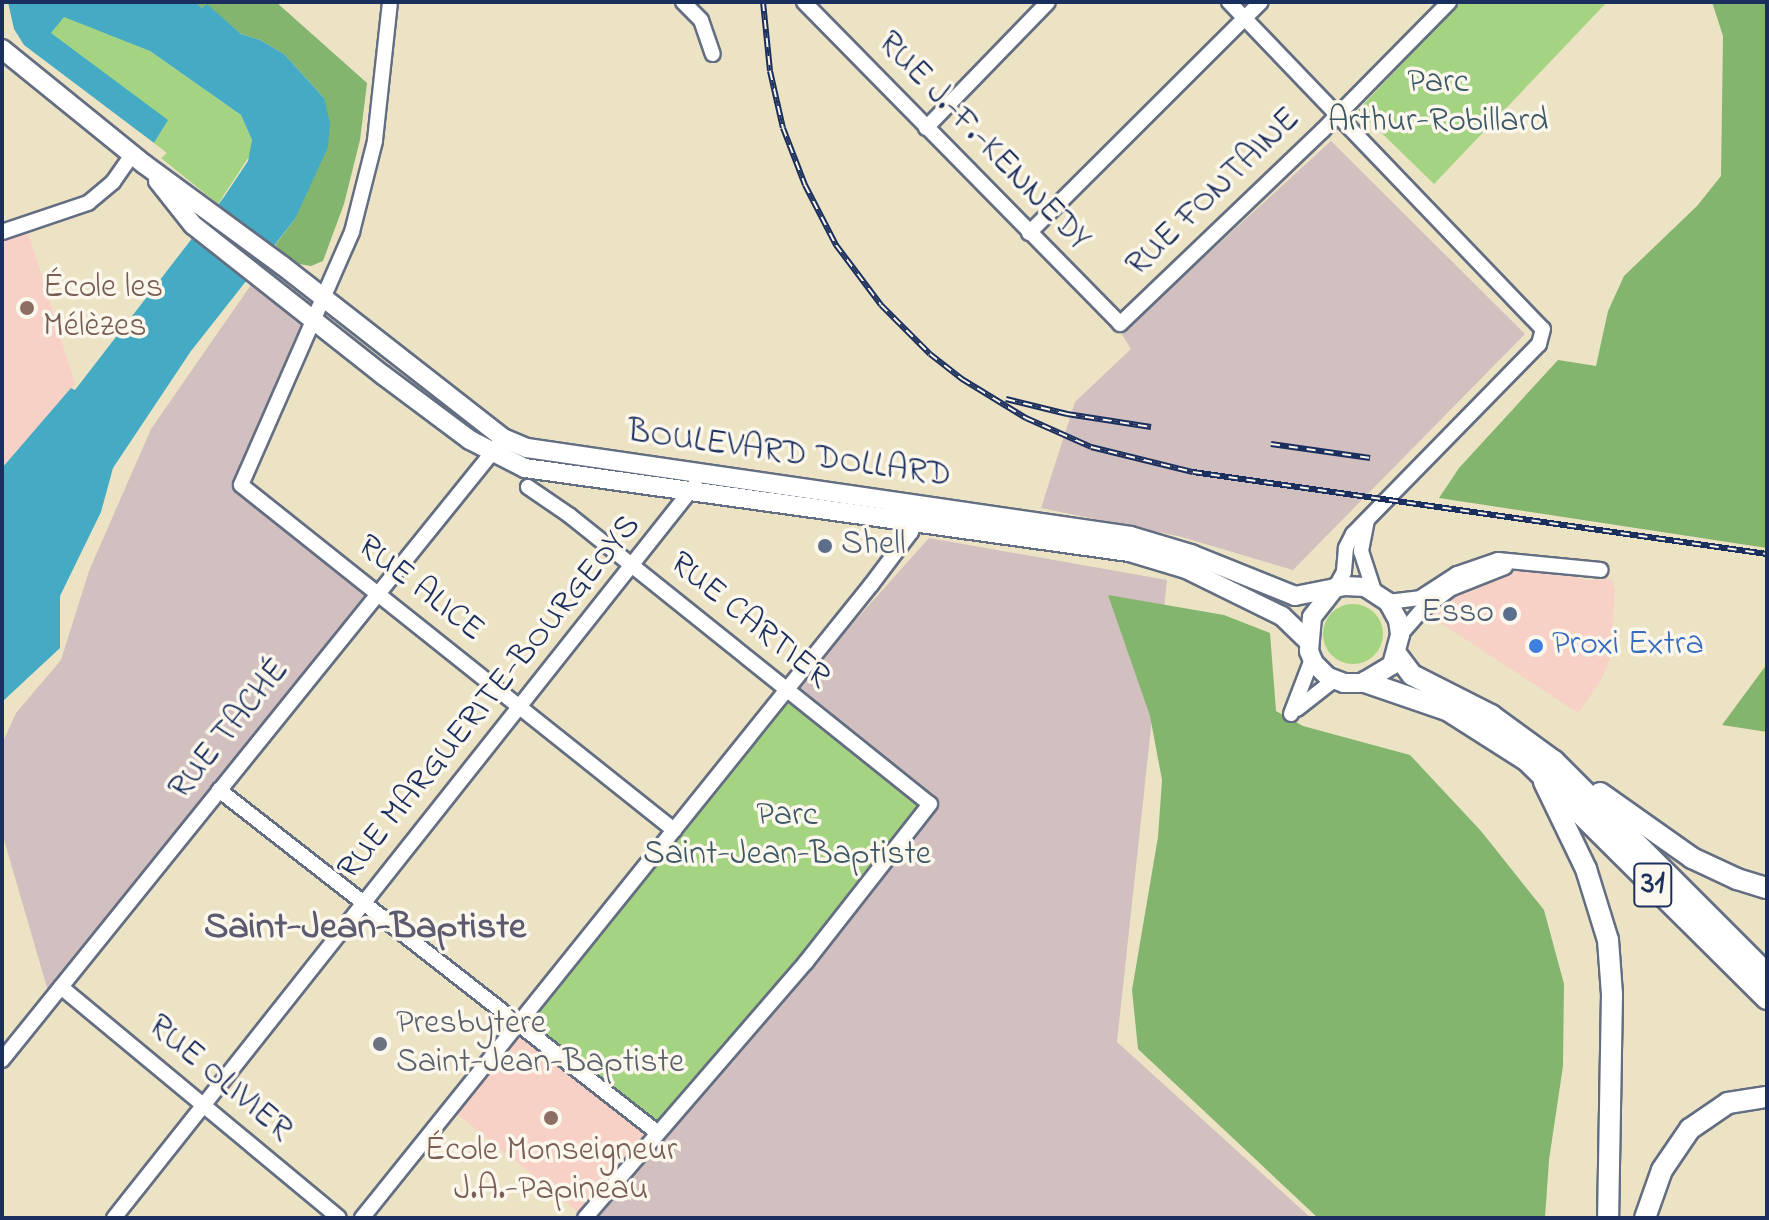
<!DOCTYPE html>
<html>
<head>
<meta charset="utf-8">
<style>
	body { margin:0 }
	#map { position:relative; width:1769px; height:1220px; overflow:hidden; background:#ece3c4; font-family:"Indie Flower",sans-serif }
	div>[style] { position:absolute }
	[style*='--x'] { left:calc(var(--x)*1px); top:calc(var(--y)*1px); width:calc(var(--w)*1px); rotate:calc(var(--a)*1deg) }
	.built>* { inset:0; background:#f7d1c6 }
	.industrial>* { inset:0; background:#d2bfbf }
	.green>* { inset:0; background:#a4d381 }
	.round { border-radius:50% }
	.forest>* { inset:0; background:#83b56f }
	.water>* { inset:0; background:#45abc5 }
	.roads { filter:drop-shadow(2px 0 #646e82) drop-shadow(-2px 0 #646e82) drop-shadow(0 2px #646e82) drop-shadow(0 -2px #646e82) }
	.minor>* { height:14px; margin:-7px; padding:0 7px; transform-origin:7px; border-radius:7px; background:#fff }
	.major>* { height:18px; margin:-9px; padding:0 9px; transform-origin:9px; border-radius:9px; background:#fff }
	.highway>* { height:20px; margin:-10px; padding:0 10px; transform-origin:10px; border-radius:10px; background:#fff }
	.rail>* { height:6px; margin-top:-3px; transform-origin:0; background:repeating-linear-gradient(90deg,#fbf7ec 0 9px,#1b2f5e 0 18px); box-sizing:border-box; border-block:2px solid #1b2f5e }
	.dots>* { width:22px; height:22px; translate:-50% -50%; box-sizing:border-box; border:4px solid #fbf7ec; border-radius:50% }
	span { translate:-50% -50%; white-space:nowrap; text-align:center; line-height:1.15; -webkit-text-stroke:7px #fbf7ec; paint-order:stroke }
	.shield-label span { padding:2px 6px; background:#fbf7ec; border:2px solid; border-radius:6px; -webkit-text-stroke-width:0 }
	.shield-label { font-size:32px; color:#1b2f5e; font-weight:700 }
	.park-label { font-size:34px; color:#3d5867 }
	.street-label { font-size:34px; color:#1b2f5e }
	.education-label { font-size:34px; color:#785e54 }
	.left { translate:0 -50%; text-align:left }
	.service-label { font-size:34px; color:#4e5e75 }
	.right { translate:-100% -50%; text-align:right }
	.shop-label { font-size:34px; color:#366cbe }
	.worship-label { font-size:34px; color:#5b616d }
	.quarter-label { font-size:38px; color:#5c5a6f; font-weight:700 }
	.frame { position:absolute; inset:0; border:4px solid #1b2f5e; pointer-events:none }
</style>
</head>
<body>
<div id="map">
	<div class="built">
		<i style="clip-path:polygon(26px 225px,75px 384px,2px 468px,2px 232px)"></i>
		<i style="clip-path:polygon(1521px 569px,1561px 572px,1584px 580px,1612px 579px,1615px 592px,1610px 660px,1600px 682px,1578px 713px,1430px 616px,1453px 594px)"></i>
		<i style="clip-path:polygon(518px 1023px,658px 1133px,585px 1218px,450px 1108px)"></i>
	</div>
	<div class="industrial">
		<i style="clip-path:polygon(1331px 141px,1525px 334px,1293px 570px,1178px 536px,1041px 508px,1075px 402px,1131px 349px,1121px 333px)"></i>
		<i style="clip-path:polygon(253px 282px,310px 321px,235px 487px,368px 596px,48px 991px,2px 833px,2px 744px,16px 713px,61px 660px,89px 571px,151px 429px)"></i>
		<i style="clip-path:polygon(929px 538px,1167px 580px,1117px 1042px,1311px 1218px,592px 1218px,935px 804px,794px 689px)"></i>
	</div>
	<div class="green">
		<i style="clip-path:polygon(1461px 2px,1607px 2px,1434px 184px,1358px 110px)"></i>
		<i style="clip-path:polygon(64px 16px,150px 51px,241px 115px,252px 140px,250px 155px,218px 204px,161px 158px,167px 153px,154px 143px,167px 120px,50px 33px)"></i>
		<i class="round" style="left:1323px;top:604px;width:60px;height:60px"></i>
		<i style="clip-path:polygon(787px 690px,930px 804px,658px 1133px,518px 1023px)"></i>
	</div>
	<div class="forest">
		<i style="clip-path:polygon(195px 2px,276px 2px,367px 83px,360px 140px,344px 204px,323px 261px,311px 266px,293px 263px,275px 245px,295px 219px,324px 98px,284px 54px,260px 40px,241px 34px,207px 5px,202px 8px)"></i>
		<i style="clip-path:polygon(1712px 2px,1767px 2px,1767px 548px,1439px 498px,1459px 468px,1558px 360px,1596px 366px,1608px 311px,1624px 276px,1697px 206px,1721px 176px,1723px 36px)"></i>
		<i style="clip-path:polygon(1108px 595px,1224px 615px,1270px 633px,1276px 711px,1303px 726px,1410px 755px,1481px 831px,1544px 910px,1564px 984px,1563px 1066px,1549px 1160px,1545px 1218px,1318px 1218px,1138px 1049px,1132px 990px,1158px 837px,1162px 780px,1150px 716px)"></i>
		<i style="clip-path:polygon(1767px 664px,1767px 732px,1722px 725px)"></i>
	</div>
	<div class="water">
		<i style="clip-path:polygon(8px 2px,195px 2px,202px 8px,207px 4px,241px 34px,260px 40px,284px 54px,324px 98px,330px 123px,328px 147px,295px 219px,191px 351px,113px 468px,101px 512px,60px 596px,60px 648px,2px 702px,2px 468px,71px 388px,75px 390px,224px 197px,248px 161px,252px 140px,241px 115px,150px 51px,64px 17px,51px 33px,168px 120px,154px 143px,24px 45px,14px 29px)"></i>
	</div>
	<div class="roads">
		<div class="minor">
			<i style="--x:390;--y:2;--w:140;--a:96.2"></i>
			<i style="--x:375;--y:141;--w:94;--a:104.2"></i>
			<i style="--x:352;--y:232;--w:276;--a:113.7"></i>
			<i style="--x:241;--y:485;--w:554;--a:38.55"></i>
			<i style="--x:683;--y:2;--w:25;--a:45"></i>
			<i style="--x:701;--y:20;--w:36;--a:71"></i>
			<i style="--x:804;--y:2;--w:451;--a:45.5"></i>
			<i style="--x:1120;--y:324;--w:279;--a:-43.7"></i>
			<i style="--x:1322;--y:131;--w:181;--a:-45.4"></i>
			<i style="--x:1229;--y:2;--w:453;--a:46.2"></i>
			<i style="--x:1543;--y:329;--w:16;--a:105"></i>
			<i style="--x:1539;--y:344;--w:266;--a:134.4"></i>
			<i style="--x:1353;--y:534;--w:16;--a:117"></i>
			<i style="--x:1346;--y:548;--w:24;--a:95"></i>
			<i style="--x:1344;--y:572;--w:18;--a:119"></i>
			<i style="--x:926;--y:128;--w:175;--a:-45.9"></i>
			<i style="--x:2;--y:232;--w:91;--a:-18.6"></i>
			<i style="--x:88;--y:203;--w:33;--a:-40"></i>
			<i style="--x:113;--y:182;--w:33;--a:-55"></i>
			<i style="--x:1029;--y:233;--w:327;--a:-44.9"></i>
			<i style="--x:528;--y:487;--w:50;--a:34.3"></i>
			<i style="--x:569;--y:515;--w:462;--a:38.7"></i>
			<i style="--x:930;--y:804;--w:201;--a:128.1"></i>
			<i style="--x:806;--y:962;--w:338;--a:130.8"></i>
			<i style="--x:1367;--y:520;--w:32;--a:101"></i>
			<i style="--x:1361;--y:551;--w:42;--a:72"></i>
			<i style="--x:1388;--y:602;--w:32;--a:-7"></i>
			<i style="--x:1420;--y:598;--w:44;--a:-33"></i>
			<i style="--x:1457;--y:574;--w:43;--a:-18.9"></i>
			<i style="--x:1498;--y:560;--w:103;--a:5.5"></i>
			<i style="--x:1400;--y:635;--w:32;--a:-49"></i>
			<i style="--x:1421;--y:611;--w:39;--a:-37"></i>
			<i style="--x:1452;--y:588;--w:57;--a:-21.6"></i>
			<i style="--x:1297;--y:709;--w:47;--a:-38.1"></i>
			<i style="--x:1291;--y:714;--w:59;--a:-69.1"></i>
			<i style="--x:219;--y:790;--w:557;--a:38"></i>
			<i style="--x:61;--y:987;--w:361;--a:39.7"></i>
			<i style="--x:2;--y:1060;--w:791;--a:-51.1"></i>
			<i style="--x:114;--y:1218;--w:935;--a:-51.6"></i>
			<i style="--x:362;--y:1218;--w:812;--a:-51.2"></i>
			<i style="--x:871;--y:585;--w:66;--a:-53"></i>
			<i style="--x:911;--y:532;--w:20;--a:-72"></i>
		</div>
		<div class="major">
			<i style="--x:2;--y:49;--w:183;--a:39"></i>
			<i style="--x:144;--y:164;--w:172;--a:36.3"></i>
			<i style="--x:283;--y:266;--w:279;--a:38"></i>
			<i style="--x:503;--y:438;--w:26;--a:23"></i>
			<i style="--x:527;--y:448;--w:610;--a:8.29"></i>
			<i style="--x:1131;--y:536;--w:63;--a:16.7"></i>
			<i style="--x:1191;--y:554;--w:112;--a:22"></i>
			<i style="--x:1295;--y:596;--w:51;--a:-11.3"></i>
			<i style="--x:1345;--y:586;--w:20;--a:3"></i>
			<i style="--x:1365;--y:587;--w:27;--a:33"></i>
			<i style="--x:1388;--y:602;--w:21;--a:61"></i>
			<i style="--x:1398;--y:620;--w:15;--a:82"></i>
			<i style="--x:1400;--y:635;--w:31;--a:105"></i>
			<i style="--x:1392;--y:665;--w:35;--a:149"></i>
			<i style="--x:1362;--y:683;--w:18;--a:180"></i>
			<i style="--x:1344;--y:683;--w:17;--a:-159"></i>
			<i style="--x:1328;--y:677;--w:20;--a:-135"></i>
			<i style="--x:1314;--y:663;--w:13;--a:-113"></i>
			<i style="--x:1309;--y:651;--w:34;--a:-85"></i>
			<i style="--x:1312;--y:617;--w:37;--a:-52"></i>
			<i style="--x:158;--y:181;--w:56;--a:51.5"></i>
			<i style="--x:193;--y:225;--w:242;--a:38.3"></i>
			<i style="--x:383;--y:375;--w:109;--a:36.8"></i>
			<i style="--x:470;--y:440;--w:62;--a:27"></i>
			<i style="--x:525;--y:468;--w:610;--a:7.92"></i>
			<i style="--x:1129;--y:552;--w:59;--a:16.6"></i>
			<i style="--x:1186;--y:569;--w:107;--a:26.1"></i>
			<i style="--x:1282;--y:616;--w:36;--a:44"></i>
		</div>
		<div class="highway">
			<i style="--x:1397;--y:655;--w:25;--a:53"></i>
			<i style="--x:1412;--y:675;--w:89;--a:26.9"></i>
			<i style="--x:1491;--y:715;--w:78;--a:36.1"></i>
			<i style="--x:1554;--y:761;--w:301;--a:45"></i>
			<i style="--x:1365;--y:682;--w:87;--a:18.9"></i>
			<i style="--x:1447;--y:710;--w:95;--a:32.5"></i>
			<i style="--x:1527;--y:761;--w:338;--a:44.8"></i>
			<i style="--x:1544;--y:782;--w:97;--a:64.2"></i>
			<i style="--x:1586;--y:869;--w:74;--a:72.8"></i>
			<i style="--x:1608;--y:940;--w:54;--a:85.8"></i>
			<i style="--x:1612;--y:994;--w:224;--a:91"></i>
			<i style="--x:1600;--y:793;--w:113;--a:35.2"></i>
			<i style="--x:1692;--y:858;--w:50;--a:25"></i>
			<i style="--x:1737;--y:879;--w:31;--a:17"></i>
			<i style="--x:1645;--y:1218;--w:51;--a:-70.5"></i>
			<i style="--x:1662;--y:1170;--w:50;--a:-55.7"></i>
			<i style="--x:1690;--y:1129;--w:46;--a:-34.4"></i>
			<i style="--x:1728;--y:1103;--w:39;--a:-9"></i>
		</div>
	</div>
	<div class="rail">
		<i style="--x:763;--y:2;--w:69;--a:84.2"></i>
		<i style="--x:770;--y:71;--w:58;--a:77.2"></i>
		<i style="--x:783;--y:128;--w:61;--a:68.9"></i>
		<i style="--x:805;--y:185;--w:68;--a:62.7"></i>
		<i style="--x:836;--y:245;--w:75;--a:53.1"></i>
		<i style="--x:881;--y:305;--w:69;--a:45"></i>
		<i style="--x:930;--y:354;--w:41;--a:38"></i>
		<i style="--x:962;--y:379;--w:75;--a:31.4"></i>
		<i style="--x:1026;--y:418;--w:71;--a:24"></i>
		<i style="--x:1091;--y:447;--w:105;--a:13.8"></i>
		<i style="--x:1193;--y:472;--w:580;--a:8.13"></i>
		<i style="--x:1006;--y:399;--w:63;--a:13.8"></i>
		<i style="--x:1067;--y:414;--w:85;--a:8.8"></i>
		<i style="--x:1271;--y:444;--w:100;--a:8"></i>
	</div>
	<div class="dots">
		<i style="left:27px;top:308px;background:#8d6e63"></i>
		<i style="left:825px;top:546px;background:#5c6f8a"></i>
		<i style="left:1510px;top:614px;background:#5c6f8a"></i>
		<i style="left:1536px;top:646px;background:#3f7fe0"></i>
		<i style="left:380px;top:1044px;background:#6b7280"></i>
		<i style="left:551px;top:1118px;background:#8d6e63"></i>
	</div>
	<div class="shield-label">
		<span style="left:1653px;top:885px">31</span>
	</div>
	<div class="park-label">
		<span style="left:1438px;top:103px">Parc<br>Arthur-Robillard</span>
		<span style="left:787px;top:836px">Parc<br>Saint-Jean-Baptiste</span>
	</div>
	<div class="street-label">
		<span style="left:983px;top:142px;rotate:46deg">RUE J.-F.-KENNEDY</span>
		<span style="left:1214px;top:193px;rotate:-44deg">RUE FONTAINE</span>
		<span style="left:789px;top:455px;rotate:8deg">BOULEVARD DOLLARD</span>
		<span style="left:420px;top:589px;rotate:38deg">RUE ALICE</span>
		<span style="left:749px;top:621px;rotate:39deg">RUE CARTIER</span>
		<span style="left:490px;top:698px;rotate:-51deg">RUE MARGUERITE-BOURGEOYS</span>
		<span style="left:230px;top:730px;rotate:-51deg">RUE TACHÉ</span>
		<span style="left:219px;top:1079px;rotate:40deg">RUE OLIVIER</span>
	</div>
	<div class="education-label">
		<span class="left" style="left:43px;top:308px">École les<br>Mélèzes</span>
		<span style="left:551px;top:1171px">École Monseigneur<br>J.A.-Papineau</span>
	</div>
	<div class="service-label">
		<span class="left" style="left:841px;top:546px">Shell</span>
		<span class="right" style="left:1494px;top:614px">Esso</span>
	</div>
	<div class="shop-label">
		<span class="left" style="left:1552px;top:646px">Proxi Extra</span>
	</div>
	<div class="worship-label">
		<span class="left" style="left:396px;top:1044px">Presbytère<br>Saint-Jean-Baptiste</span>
	</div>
	<div class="quarter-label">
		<span style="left:365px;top:929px">Saint-Jean-Baptiste</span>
	</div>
	<div class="frame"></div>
</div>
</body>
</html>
